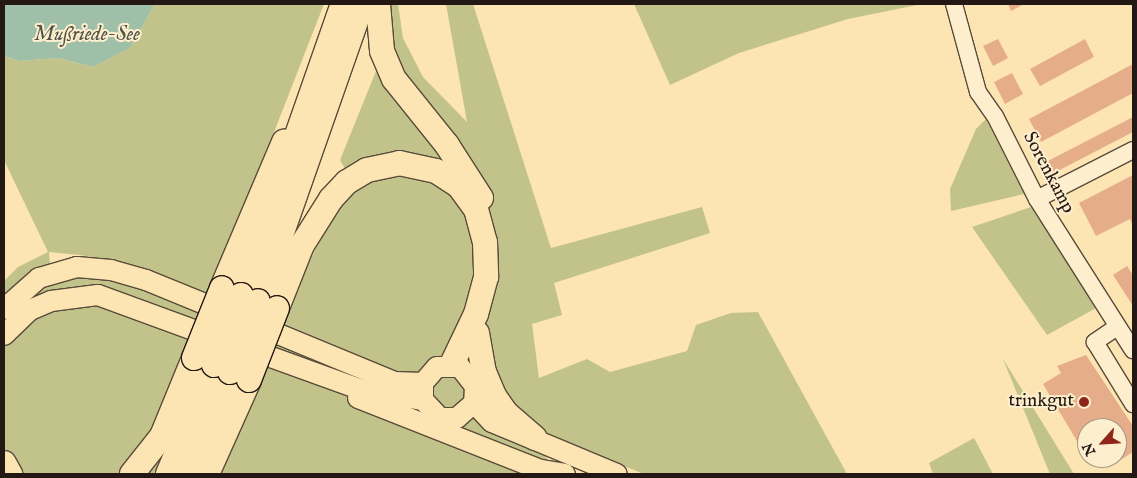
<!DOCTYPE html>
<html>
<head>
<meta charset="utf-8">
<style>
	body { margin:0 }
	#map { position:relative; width:1137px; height:478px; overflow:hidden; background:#fce5b2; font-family:"IM FELL English",serif }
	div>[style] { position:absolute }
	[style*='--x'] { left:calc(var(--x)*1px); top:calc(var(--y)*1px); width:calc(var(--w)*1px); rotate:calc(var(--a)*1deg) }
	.green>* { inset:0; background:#c2c38a }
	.water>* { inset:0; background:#a0bfa8 }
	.building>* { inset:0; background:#e6ad8b }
	.roads { filter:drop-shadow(1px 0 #594b3b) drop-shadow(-1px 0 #594b3b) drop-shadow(0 1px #594b3b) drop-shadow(0 -1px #594b3b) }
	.minor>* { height:16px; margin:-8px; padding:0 8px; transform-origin:8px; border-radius:8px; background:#fdeecd }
	.major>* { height:20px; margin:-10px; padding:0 10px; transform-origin:10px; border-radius:10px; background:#fce5b2 }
	.highway>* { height:24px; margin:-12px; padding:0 12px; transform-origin:12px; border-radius:12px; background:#fce5b2 }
	.bridges { filter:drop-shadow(1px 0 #231813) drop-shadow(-1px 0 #231813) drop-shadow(0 1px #231813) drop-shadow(0 -1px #231813) }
	.highway-bridge>* { height:24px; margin:-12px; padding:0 12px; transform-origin:12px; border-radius:12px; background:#fce5b2 }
	.dots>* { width:14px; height:14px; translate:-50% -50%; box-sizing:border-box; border:2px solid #fdeecd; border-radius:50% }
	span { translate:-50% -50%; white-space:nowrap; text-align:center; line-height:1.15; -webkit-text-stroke:4px #fdeecd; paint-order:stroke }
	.street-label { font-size:19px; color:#231813 }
	.poi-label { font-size:19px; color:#231813 }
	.right { translate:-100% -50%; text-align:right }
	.water-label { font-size:20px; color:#4f5247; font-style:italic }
	.frame { position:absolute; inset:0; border:5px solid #231813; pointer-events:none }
	.north { position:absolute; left:1077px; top:418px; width:50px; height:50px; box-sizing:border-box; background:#fdeecd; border:1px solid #a69883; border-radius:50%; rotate:244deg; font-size:14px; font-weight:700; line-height:20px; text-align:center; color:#231813 }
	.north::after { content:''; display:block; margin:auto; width:18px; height:22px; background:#8f2418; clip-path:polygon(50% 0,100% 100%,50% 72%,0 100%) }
</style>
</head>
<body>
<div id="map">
	<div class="green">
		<i style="clip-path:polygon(evenodd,155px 4px,324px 4px,214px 286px,286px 311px,336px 206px,355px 187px,340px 160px,389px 39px,387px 4px,398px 4px,403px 38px,423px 77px,467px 122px,446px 4px,473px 4px,551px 248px,702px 207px,710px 233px,554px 283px,562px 315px,532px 324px,539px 378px,587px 359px,610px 372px,687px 351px,696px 325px,731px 313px,758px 312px,847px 474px,644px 474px,544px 434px,548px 474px,4px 474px,4px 281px,18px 267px,48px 252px,4px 160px,4px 56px,19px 61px,58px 58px,93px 67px,130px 48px,155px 4px,49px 252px,80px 255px,108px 260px,50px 265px,49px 252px)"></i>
		<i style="clip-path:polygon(634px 4px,922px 4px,848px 19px,739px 53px,670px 85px)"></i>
		<i style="clip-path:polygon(986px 119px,1024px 194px,951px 211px,950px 189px,976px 129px)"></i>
		<i style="clip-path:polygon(1034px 206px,1098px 307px,1047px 335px,972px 227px)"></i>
		<i style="clip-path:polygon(1003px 359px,1074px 474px,1050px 474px)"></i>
		<i style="clip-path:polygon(974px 438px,993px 474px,933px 474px,929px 463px)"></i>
	</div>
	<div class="water">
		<i style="clip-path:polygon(4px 4px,155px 4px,130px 48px,93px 67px,58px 58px,19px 61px,4px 56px)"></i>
	</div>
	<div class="building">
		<i style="clip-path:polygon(1008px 4px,1024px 4px,1011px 11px)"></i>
		<i style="clip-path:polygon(998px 39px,1008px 58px,993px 66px,983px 46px)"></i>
		<i style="clip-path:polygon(1085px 39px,1094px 57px,1040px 86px,1030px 69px)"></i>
		<i style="clip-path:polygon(1133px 64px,1133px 93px,1041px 142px,1029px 119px)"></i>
		<i style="clip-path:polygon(1012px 73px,1023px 94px,1005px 104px,994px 82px)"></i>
		<i style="clip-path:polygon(1133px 117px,1133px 132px,1048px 176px,1042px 164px)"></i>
		<i style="clip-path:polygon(1133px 175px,1133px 226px,1130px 219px,1096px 236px,1079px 203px)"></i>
		<i style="clip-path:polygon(1127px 266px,1133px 275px,1133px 306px,1113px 275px)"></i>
		<i style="clip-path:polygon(1086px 355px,1133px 426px,1133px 452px,1109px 467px,1104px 458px,1117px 458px,1117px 428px,1087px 428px,1087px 458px,1043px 384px,1061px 373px,1057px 366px)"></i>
		<i style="clip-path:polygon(1087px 458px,1103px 458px,1091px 465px)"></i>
	</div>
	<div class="roads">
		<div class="minor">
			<i style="--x:954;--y:4;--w:91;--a:74.7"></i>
			<i style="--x:978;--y:92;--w:29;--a:55"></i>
			<i style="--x:995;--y:116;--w:93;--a:63.2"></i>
			<i style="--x:1037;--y:199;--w:179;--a:57.6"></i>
			<i style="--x:1037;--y:199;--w:108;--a:-27"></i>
			<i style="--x:1117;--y:327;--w:27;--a:146"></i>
			<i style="--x:1095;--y:342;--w:73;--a:58.5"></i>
		</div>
		<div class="major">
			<i style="--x:4;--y:309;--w:47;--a:-41.5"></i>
			<i style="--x:39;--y:278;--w:40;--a:-16"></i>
			<i style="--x:77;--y:267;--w:34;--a:5"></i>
			<i style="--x:111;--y:270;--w:36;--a:16"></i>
			<i style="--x:146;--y:280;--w:87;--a:22.2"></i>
			<i style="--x:254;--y:324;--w:152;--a:22.4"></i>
			<i style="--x:395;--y:382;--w:28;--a:2"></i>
			<i style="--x:4;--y:335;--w:36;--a:-44"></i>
			<i style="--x:30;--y:310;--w:23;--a:-23"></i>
			<i style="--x:51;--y:301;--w:47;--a:-7.3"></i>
			<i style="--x:98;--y:295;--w:128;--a:20.1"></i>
			<i style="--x:246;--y:348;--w:120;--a:19.9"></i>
			<i style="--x:359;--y:389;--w:65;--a:9.8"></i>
			<i style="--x:358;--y:398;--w:197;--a:21.5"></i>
			<i style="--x:541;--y:470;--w:24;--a:9"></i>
			<i style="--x:474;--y:403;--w:23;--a:139"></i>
			<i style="--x:457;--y:418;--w:17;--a:180"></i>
			<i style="--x:440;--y:418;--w:25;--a:-133"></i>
			<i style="--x:423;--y:400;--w:17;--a:-90"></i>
			<i style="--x:423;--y:383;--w:21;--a:-49"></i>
			<i style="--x:437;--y:367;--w:23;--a:0"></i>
			<i style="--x:460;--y:367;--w:24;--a:52"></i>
			<i style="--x:475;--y:386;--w:17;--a:93"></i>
			<i style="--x:474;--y:403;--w:26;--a:47"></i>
			<i style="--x:492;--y:422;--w:135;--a:22.6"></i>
		</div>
		<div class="highway">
			<i style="--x:378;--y:4;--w:47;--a:85.1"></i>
			<i style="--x:382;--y:51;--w:30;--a:67"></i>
			<i style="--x:394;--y:79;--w:85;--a:51.2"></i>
			<i style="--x:447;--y:145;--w:63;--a:57.3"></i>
			<i style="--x:222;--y:288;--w:159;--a:-67"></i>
			<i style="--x:241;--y:295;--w:308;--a:-70.7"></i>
			<i style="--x:258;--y:301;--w:315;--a:-70.7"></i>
			<i style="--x:277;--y:308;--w:68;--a:-68.4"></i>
			<i style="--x:302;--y:245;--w:54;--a:-57.8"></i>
			<i style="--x:331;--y:199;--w:23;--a:-47"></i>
			<i style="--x:347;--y:182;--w:23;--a:-31"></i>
			<i style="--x:367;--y:170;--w:33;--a:-12"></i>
			<i style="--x:399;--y:163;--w:38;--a:12"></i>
			<i style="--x:436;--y:171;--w:27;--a:33"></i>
			<i style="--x:459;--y:186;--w:29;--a:54"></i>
			<i style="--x:476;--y:209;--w:34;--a:75"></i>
			<i style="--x:485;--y:242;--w:35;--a:88"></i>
			<i style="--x:486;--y:277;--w:38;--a:105"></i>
			<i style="--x:476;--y:314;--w:55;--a:115.6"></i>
			<i style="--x:477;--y:333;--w:40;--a:80"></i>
			<i style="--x:484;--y:372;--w:26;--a:67"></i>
			<i style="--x:494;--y:396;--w:21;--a:55"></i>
			<i style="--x:506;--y:413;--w:38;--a:41"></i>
			<i style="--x:4;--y:463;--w:13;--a:61"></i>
			<i style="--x:132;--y:474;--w:48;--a:-51.7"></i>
			<i style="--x:162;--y:436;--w:84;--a:-67.7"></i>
			<i style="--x:168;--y:474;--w:118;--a:-67.1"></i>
			<i style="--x:187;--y:474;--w:111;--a:-67.1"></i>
			<i style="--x:207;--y:474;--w:103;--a:-65.9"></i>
		</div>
	</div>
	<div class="bridges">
		<div class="highway-bridge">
			<i style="--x:194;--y:358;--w:75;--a:-68.2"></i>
			<i style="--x:214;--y:365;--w:75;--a:-68.9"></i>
			<i style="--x:230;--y:372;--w:76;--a:-68.5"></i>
			<i style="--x:249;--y:380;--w:77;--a:-68.7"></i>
		</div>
	</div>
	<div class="dots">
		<i style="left:1084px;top:402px;background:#8f2418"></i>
	</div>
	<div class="street-label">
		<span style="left:1048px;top:173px;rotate:62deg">Sorenkamp</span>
	</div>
	<div class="poi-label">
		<span class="right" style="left:1074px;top:402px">trinkgut</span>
	</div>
	<div class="water-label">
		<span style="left:87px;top:34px">Mußriede-See</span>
	</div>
	<div class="frame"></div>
	<div class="north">N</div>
</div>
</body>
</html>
